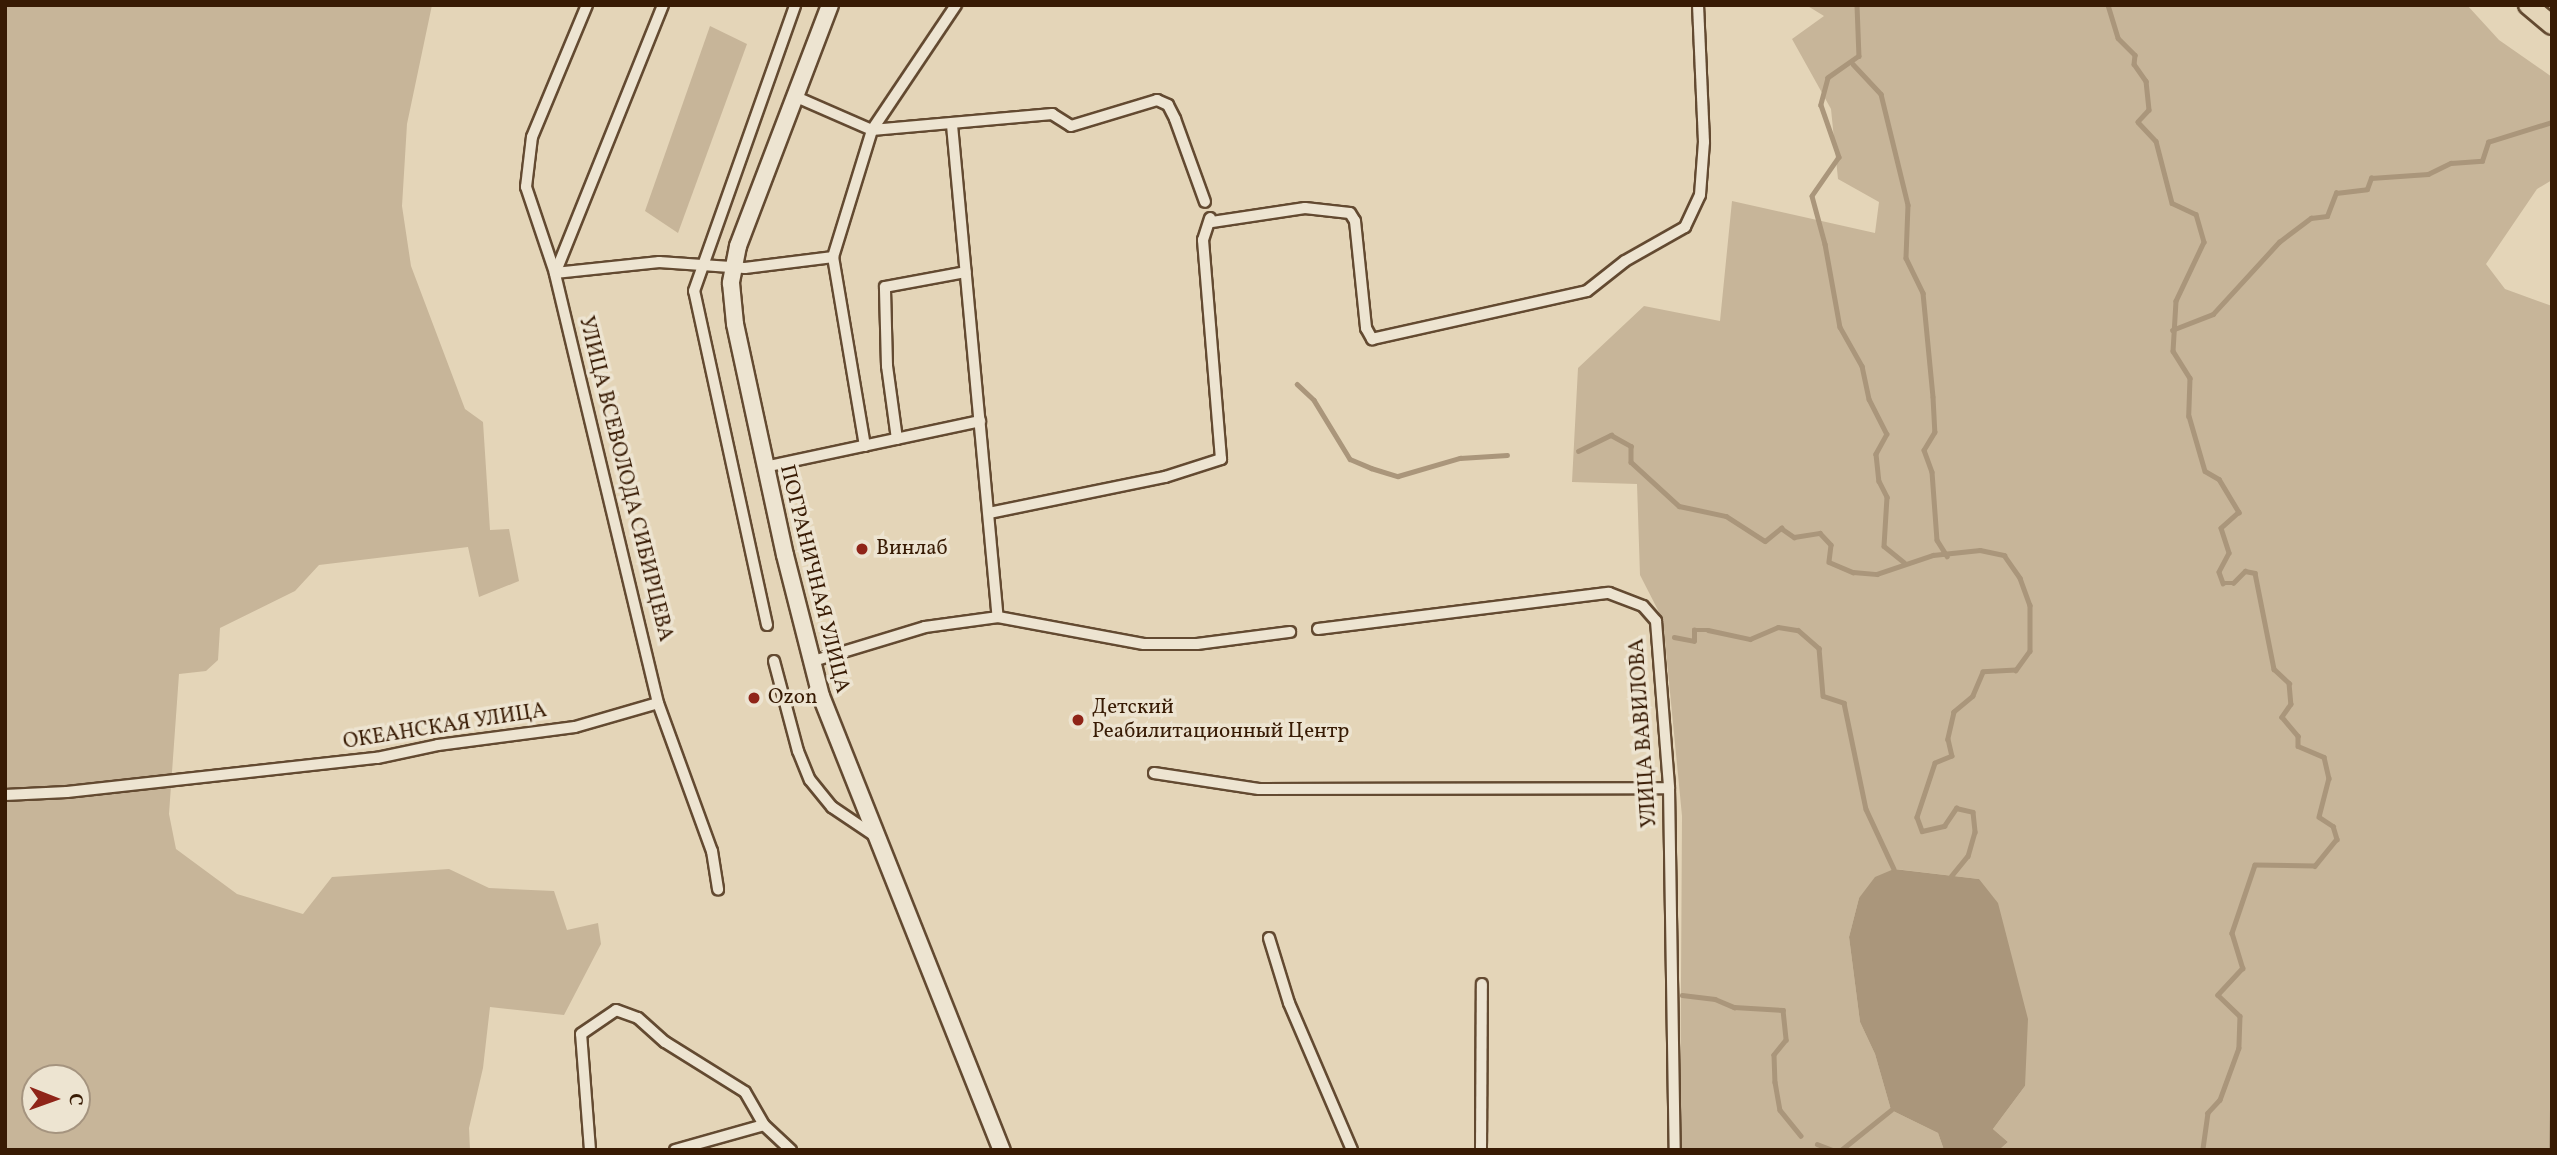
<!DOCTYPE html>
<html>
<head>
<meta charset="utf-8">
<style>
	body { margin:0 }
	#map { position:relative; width:2557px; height:1155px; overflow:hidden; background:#e4d5b8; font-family:Vollkorn,serif }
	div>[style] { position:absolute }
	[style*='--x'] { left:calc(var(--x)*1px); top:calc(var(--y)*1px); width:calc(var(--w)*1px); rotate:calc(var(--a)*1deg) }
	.green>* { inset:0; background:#c7b599 }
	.water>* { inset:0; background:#aa967b }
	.stream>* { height:4.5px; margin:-2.25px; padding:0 2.25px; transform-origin:2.25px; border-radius:2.25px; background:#aa967b }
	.roads { filter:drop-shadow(2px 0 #634a31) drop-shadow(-2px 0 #634a31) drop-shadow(0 2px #634a31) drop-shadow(0 -2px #634a31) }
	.minor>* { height:10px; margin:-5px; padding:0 5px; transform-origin:5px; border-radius:5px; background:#ede4d1 }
	.secondary>* { height:16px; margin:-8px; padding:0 8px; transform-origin:8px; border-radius:8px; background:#ede4d1 }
	.primary>* { height:18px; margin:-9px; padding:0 9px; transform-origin:9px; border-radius:9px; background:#e4d5b8 }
	.dots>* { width:19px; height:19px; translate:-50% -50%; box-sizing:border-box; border:4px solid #ede4d1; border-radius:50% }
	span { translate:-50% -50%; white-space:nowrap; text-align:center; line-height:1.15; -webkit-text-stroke:7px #ede4d1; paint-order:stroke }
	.street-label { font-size:21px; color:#381b04 }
	.poi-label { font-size:21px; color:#381b04 }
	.left { translate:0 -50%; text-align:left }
	.frame { position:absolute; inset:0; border:7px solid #381b04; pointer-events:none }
	.north { position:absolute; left:21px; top:1064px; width:70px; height:70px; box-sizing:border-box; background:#ede4d1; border:2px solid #a5947f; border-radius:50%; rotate:91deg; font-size:19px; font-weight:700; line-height:28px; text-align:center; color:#381b04 }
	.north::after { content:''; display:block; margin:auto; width:24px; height:32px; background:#8f2418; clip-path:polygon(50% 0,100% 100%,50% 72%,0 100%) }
</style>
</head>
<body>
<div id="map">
	<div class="green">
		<i style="clip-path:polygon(evenodd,7px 5px,432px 5px,407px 124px,402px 206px,411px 266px,465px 409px,483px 422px,490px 530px,509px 529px,519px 581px,479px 597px,468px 547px,319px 565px,295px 591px,220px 628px,218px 660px,206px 671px,179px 674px,169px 814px,176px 849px,237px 894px,303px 914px,332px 877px,449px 869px,489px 888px,554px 891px,567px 930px,598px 923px,601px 944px,564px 1015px,490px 1007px,483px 1068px,469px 1128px,470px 1150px,5px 1150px,7px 5px,35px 1078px,77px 1078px,77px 1120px,35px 1120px,35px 1078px)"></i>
		<i style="clip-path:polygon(1806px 5px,2467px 5px,2499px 40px,2552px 77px,2552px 180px,2537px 189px,2486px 264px,2505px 289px,2552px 306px,2552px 1150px,1999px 1150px,2008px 1142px,1993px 1129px,2025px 1086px,1979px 879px,1895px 869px,1859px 898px,1849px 937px,1860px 1022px,1875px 1054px,1891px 1110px,1938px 1133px,1944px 1150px,1680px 1150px,1682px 816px,1663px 620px,1640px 575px,1637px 484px,1572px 482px,1578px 368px,1644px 306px,1720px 321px,1732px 201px,1875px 233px,1879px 202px,1838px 179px,1831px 109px,1792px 39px,1824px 16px)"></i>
		<i style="clip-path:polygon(710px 26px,747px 44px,678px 233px,645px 211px)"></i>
	</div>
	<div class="water">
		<i style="clip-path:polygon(1894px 869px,1979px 879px,1998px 903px,2028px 1019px,2025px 1086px,1993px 1129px,2008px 1142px,1999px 1150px,1944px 1150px,1938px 1133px,1891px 1110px,1875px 1054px,1860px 1022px,1849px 937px,1859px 898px,1875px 877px)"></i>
	</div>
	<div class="stream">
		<i style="--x:1857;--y:5;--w:51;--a:87.8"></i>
		<i style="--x:1859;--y:56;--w:38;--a:145"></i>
		<i style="--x:1828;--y:78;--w:28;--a:105"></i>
		<i style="--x:1821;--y:105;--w:55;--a:70.9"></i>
		<i style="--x:1839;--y:157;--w:47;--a:124.7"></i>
		<i style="--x:1812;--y:196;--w:50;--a:74.8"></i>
		<i style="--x:1825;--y:244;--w:84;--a:79.8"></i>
		<i style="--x:1840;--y:327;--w:45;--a:60.6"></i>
		<i style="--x:1862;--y:366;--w:34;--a:78"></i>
		<i style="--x:1869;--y:399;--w:39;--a:63"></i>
		<i style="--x:1887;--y:434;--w:23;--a:119"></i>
		<i style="--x:1876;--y:454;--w:27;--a:84"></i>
		<i style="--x:1879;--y:481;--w:18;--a:63"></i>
		<i style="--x:1887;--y:497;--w:49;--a:93.5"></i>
		<i style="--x:1884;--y:546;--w:26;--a:39"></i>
		<i style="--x:2108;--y:5;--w:34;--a:73"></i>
		<i style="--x:2118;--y:38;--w:24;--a:45"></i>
		<i style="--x:2135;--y:55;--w:9;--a:96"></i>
		<i style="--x:2134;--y:64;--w:21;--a:55"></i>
		<i style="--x:2146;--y:81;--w:29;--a:84"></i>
		<i style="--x:2149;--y:110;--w:16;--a:133"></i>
		<i style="--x:2138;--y:122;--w:26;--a:47"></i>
		<i style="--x:2156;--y:141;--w:64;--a:75.5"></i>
		<i style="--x:2172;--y:203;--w:26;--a:25"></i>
		<i style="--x:2196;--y:214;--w:29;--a:74"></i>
		<i style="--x:2204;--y:242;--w:65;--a:115.4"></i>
		<i style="--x:2176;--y:301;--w:50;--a:93.4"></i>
		<i style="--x:2173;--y:351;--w:32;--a:58"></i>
		<i style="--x:2190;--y:378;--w:38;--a:92"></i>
		<i style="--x:2189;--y:416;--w:57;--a:73.8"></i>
		<i style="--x:2205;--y:471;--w:16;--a:30"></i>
		<i style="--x:2219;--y:479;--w:39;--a:59"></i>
		<i style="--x:2239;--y:512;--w:24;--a:138"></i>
		<i style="--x:2221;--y:528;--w:26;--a:72"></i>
		<i style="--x:2229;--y:553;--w:21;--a:118"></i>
		<i style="--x:2219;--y:572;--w:12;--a:70"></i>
		<i style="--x:2223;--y:583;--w:10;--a:0"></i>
		<i style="--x:2233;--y:583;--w:17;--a:-45"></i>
		<i style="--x:2245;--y:571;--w:10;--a:11"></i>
		<i style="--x:2255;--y:573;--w:98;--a:78.8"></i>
		<i style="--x:2274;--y:669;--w:21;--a:43"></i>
		<i style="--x:2289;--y:683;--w:21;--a:85"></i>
		<i style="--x:2291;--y:704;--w:16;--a:125"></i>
		<i style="--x:2282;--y:717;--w:25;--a:50"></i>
		<i style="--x:2298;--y:736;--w:10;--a:90"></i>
		<i style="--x:2298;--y:746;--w:28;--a:23"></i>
		<i style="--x:2324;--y:757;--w:22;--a:77"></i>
		<i style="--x:2329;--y:778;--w:40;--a:104.4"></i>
		<i style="--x:2319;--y:817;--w:17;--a:33"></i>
		<i style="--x:2333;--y:826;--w:14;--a:73"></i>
		<i style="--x:2337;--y:839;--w:35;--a:129"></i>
		<i style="--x:2315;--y:866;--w:60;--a:-179"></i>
		<i style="--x:2255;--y:865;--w:72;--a:108.7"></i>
		<i style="--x:2232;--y:933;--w:37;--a:73"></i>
		<i style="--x:2243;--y:968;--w:37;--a:133"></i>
		<i style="--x:2218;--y:995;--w:30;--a:44"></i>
		<i style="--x:2240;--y:1016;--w:32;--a:92"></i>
		<i style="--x:2239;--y:1048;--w:55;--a:110.1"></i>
		<i style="--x:2220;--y:1100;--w:18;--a:133"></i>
		<i style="--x:2208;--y:1113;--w:37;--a:98"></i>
		<i style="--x:1853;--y:64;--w:41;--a:47"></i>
		<i style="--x:1881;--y:94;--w:114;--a:76.3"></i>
		<i style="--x:1908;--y:205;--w:53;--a:92.2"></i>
		<i style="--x:1906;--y:258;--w:39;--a:64"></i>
		<i style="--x:1923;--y:293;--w:104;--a:84.5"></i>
		<i style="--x:1933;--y:397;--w:35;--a:87"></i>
		<i style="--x:1935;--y:432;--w:21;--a:121"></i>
		<i style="--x:1924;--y:450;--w:23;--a:70"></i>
		<i style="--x:1932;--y:472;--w:68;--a:85.8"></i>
		<i style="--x:1937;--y:540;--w:19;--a:58"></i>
		<i style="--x:2172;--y:330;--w:44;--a:-21.3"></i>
		<i style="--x:2213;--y:314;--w:98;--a:-47.5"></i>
		<i style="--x:2279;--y:242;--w:40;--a:-37"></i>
		<i style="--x:2311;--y:218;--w:16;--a:-7"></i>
		<i style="--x:2327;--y:216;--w:25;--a:-69"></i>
		<i style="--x:2336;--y:193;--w:31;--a:-7"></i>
		<i style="--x:2367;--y:189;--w:12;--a:-70"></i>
		<i style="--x:2371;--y:178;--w:57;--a:-4"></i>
		<i style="--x:2428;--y:174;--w:25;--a:-26"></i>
		<i style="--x:2451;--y:163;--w:31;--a:-4"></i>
		<i style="--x:2482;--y:161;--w:20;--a:-72"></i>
		<i style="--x:2488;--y:142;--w:67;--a:-17.4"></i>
		<i style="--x:1297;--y:384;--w:23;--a:43"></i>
		<i style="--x:1314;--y:400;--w:69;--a:58.6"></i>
		<i style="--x:1350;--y:459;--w:23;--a:23"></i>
		<i style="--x:1371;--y:468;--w:28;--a:17"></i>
		<i style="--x:1398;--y:476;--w:65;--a:-16.2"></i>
		<i style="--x:1460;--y:458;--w:47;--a:-3.7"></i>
		<i style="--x:1578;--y:451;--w:37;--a:-26"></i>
		<i style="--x:1611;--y:435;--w:23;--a:29"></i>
		<i style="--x:1631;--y:446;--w:16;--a:90"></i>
		<i style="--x:1631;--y:462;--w:65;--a:42.5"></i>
		<i style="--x:1679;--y:506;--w:48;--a:12"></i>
		<i style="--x:1726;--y:516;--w:46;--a:32.7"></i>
		<i style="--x:1765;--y:541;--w:21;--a:-39"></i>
		<i style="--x:1781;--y:528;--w:16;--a:35"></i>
		<i style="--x:1794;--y:537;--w:26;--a:-9"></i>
		<i style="--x:1820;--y:533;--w:16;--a:47"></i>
		<i style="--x:1831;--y:545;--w:17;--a:97"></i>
		<i style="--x:1829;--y:562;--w:26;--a:23"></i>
		<i style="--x:1853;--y:572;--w:24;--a:5"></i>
		<i style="--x:1877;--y:574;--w:59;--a:-18.7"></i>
		<i style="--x:1933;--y:555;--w:47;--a:-6.1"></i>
		<i style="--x:1980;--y:550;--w:25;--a:12"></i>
		<i style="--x:2004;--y:555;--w:28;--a:55"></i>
		<i style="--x:2020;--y:578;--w:29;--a:70"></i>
		<i style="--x:2030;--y:605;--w:46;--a:90"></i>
		<i style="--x:2030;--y:651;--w:24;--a:126"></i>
		<i style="--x:2016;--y:670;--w:33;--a:177"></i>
		<i style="--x:1983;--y:672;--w:26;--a:113"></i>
		<i style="--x:1973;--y:696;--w:25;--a:140"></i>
		<i style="--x:1954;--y:712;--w:28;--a:103"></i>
		<i style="--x:1948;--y:739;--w:17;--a:77"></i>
		<i style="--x:1952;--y:756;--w:18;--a:158"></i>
		<i style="--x:1935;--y:763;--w:57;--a:108.4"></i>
		<i style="--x:1917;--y:817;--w:15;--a:70"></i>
		<i style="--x:1922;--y:831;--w:23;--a:-13"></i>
		<i style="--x:1944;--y:826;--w:22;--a:-56"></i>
		<i style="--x:1956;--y:808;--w:17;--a:13"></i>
		<i style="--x:1973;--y:812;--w:20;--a:84"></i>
		<i style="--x:1975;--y:832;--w:25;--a:106"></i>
		<i style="--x:1968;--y:856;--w:26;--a:129"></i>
		<i style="--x:1674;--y:637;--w:20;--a:11"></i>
		<i style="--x:1694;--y:641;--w:11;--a:-90"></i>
		<i style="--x:1694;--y:630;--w:14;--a:0"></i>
		<i style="--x:1708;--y:630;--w:43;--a:12.1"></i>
		<i style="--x:1750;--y:639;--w:30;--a:-23"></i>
		<i style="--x:1778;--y:627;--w:20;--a:9"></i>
		<i style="--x:1798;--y:630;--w:28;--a:41"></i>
		<i style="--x:1819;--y:648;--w:48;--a:85.2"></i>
		<i style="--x:1823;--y:696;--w:22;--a:18"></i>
		<i style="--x:1844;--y:703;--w:108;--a:78.3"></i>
		<i style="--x:1866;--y:809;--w:66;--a:65"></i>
		<i style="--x:1682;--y:995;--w:33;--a:7"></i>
		<i style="--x:1715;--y:999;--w:21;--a:23"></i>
		<i style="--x:1734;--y:1007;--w:49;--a:3.5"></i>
		<i style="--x:1783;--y:1010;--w:30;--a:84"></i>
		<i style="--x:1786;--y:1040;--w:19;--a:129"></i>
		<i style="--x:1774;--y:1055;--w:27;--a:88"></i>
		<i style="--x:1775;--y:1082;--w:28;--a:80"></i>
		<i style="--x:1780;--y:1110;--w:33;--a:51"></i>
		<i style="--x:1817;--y:1144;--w:17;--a:21"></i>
		<i style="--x:1841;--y:1150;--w:64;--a:-38.7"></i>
		<i style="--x:2551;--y:1150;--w:40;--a:-88.6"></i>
	</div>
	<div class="roads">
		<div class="minor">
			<i style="--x:663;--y:5;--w:289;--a:111.9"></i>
			<i style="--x:555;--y:273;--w:105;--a:-6"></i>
			<i style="--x:659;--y:262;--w:86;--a:4"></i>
			<i style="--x:745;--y:268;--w:89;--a:-7.1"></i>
			<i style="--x:794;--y:96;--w:85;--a:23.6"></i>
			<i style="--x:872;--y:130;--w:181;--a:-5.1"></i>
			<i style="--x:1052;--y:114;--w:22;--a:32"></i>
			<i style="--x:1071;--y:126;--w:90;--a:-16.8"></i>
			<i style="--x:1157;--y:100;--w:12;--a:24"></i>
			<i style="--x:1168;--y:105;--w:16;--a:63"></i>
			<i style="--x:1175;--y:119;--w:88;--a:70.1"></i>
			<i style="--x:952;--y:125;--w:494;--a:84.7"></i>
			<i style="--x:1212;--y:222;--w:94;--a:-8.6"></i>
			<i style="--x:1305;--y:208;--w:45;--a:6.3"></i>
			<i style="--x:1350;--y:213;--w:9;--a:58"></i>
			<i style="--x:1355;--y:221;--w:108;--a:84.1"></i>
			<i style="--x:1366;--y:328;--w:13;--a:61"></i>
			<i style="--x:1372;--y:339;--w:220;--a:-12.6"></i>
			<i style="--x:1587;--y:291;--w:48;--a:-38.3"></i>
			<i style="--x:1625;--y:261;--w:69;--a:-29.5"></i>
			<i style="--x:1685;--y:227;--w:35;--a:-65"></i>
			<i style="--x:1700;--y:195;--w:53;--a:-85.7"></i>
			<i style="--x:1704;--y:142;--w:137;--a:-92.5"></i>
			<i style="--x:897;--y:439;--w:74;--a:-97.8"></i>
			<i style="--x:887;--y:366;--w:79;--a:-91.5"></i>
			<i style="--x:885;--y:287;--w:82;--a:-10.5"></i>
			<i style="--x:865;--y:446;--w:192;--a:-99.6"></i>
			<i style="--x:833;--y:257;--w:133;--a:-72.9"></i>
			<i style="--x:872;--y:130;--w:151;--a:-56.1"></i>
			<i style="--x:764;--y:467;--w:221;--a:-12"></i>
			<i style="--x:989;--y:513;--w:180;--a:-11.6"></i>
			<i style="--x:1165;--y:477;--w:59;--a:-17.8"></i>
			<i style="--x:1221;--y:459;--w:220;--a:-94.7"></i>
			<i style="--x:1203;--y:240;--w:23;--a:-72"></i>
			<i style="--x:767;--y:625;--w:342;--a:-102.3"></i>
			<i style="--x:694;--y:291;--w:303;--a:-70.5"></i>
			<i style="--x:1318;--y:629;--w:293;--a:-7.1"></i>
			<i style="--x:1609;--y:593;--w:36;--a:21"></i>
			<i style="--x:1643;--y:606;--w:20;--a:49"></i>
			<i style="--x:1656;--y:621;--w:168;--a:85.5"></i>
			<i style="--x:1669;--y:788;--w:362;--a:89.1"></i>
			<i style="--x:774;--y:661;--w:93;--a:75.1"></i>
			<i style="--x:798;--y:751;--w:31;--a:68"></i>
			<i style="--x:810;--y:780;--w:35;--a:51"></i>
			<i style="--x:832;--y:807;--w:52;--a:34"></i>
			<i style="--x:810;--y:662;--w:120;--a:-16.9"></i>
			<i style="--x:925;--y:627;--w:74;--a:-7.8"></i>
			<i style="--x:998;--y:617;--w:148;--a:10.5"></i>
			<i style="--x:1144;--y:644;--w:53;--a:0"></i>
			<i style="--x:1197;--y:644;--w:94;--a:-7.4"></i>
			<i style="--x:658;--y:703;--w:158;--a:70"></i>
			<i style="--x:712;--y:851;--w:39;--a:81"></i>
			<i style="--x:1154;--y:773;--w:106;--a:8.7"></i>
			<i style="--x:1259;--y:789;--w:410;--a:-0.1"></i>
			<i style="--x:5;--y:795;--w:62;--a:-2.8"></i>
			<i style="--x:67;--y:792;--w:312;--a:-6.3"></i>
			<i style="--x:377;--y:758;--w:62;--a:-12"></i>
			<i style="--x:438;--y:745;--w:138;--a:-7.5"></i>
			<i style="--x:575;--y:727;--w:86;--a:-16.1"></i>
			<i style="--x:658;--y:703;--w:442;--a:-103.5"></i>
			<i style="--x:555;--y:273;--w:91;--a:-108.6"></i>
			<i style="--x:526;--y:187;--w:50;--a:-83.2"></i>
			<i style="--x:532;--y:137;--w:143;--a:-67.4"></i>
			<i style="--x:1269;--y:938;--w:68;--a:72.9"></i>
			<i style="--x:1289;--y:1003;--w:160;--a:66.8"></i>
			<i style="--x:590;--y:1150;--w:116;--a:-94.4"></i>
			<i style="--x:581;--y:1034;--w:42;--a:-34.4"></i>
			<i style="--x:616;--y:1010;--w:23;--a:20"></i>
			<i style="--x:638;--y:1018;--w:36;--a:42"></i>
			<i style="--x:665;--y:1042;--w:94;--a:32"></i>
			<i style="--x:745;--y:1092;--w:38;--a:60"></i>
			<i style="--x:764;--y:1125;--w:37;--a:43"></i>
			<i style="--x:675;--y:1150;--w:92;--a:-15.7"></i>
			<i style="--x:1481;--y:1150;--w:166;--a:-89.7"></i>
		</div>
		<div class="secondary">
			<i style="--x:830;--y:5;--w:258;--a:110.9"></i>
			<i style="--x:738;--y:246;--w:38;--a:101"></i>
			<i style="--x:731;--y:283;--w:41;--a:84.4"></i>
			<i style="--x:735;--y:324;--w:236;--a:77.8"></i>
			<i style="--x:785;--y:555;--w:146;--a:75.7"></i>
			<i style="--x:821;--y:696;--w:489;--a:68.3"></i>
		</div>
		<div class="primary">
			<i style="--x:2528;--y:5;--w:31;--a:40"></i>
		</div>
	</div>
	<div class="dots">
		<i style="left:862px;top:549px;background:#8f2418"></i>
		<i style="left:754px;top:698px;background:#8f2418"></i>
		<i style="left:1078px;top:720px;background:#8f2418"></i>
	</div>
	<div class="street-label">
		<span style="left:625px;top:479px;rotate:76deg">УЛИЦА ВСЕВОЛОДА СИБИРЦЕВА</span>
		<span style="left:814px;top:579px;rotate:76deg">ПОГРАНИЧНАЯ УЛИЦА</span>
		<span style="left:445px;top:727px;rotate:-9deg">ОКЕАНСКАЯ УЛИЦА</span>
		<span style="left:1644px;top:733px;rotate:-94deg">УЛИЦА ВАВИЛОВА</span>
	</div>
	<div class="poi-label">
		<span class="left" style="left:876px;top:549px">Винлаб</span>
		<span class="left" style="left:768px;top:698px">Ozon</span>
		<span class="left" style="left:1092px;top:720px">Детский<br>Реабилитационный Центр</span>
	</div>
	<div class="frame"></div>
	<div class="north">С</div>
</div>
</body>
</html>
